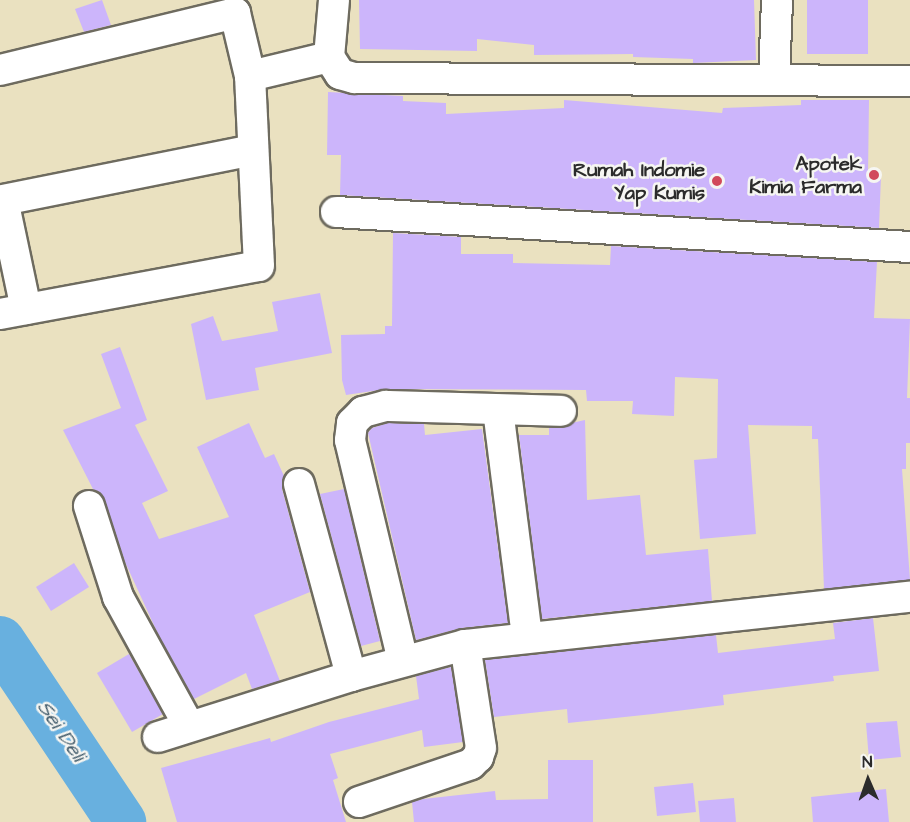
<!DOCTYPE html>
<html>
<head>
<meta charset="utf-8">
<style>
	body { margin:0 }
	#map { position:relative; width:910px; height:822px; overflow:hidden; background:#eae1c0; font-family:"Architects Daughter",sans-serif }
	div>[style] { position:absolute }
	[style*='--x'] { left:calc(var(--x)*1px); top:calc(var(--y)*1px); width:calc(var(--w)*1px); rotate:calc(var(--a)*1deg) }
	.river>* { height:50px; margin:-25px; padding:0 25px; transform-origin:25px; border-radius:25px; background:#68b0df }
	.building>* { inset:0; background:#ccb5fb }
	.roads { filter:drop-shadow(2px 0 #6e6b5f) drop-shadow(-2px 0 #6e6b5f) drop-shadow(0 2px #6e6b5f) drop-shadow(0 -2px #6e6b5f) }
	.street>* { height:30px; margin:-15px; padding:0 15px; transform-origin:15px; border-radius:15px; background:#fff }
	.dots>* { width:16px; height:16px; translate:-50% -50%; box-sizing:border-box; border:3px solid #f6f6f2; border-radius:50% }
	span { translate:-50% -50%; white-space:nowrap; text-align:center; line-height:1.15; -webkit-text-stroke:5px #f6f6f2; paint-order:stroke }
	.poi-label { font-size:20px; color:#2b2b2b; font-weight:700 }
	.right { translate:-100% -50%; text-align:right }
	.water-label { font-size:21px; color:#405a6a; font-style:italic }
	.north { position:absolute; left:838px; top:750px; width:60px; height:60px; -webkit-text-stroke:4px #f6f6f2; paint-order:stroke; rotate:358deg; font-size:16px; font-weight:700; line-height:24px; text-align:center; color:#2b2b2b }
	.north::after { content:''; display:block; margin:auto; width:21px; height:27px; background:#2b2b2b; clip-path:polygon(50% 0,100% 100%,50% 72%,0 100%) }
</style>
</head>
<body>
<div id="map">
	<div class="river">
		<i style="--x:0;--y:641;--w:218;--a:56.2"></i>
	</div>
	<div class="building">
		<i style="clip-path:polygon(102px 0,111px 25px,84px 32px,75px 9px)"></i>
		<i style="clip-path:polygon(359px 0,754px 0,756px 60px,693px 63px,693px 59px,633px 57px,633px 54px,534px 55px,534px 45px,477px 39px,477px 51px,360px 49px)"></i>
		<i style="clip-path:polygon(807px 0,868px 0,868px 54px,807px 54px)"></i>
		<i style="clip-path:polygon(328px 92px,403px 96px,403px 101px,446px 103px,446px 114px,564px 108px,564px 100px,722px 113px,723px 108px,801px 105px,801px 100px,869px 100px,868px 175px,881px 176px,879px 228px,340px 195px,341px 155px,327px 155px)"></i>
		<i style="clip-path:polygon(393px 233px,461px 237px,461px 254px,513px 254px,513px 263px,610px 265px,611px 246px,877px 262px,874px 318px,910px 319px,907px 398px,910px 398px,910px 443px,906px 443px,906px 469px,902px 469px,910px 580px,824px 589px,818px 439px,812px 439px,812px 426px,748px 425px,756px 534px,700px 539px,694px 460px,717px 458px,718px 379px,675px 377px,674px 416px,632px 414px,633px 401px,587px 401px,586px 390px,386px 389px,346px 395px,342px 380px,341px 335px,385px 334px,385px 326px,392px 326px)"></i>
		<i style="clip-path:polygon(320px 293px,332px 353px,255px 368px,259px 390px,206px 400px,191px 324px,213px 316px,222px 341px,278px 331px,272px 302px)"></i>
		<i style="clip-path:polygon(120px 347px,147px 420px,135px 425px,168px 491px,142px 503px,159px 539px,229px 517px,197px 447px,249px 423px,265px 458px,274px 454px,284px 476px,282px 489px,310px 592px,254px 615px,280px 681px,252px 689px,246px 673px,194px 699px,158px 634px,125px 562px,105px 501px,93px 489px,63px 430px,121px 408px,101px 354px)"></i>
		<i style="clip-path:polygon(585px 420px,587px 500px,640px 495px,646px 555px,708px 549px,712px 601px,542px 619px,519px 435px,549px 435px,549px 428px)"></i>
		<i style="clip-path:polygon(388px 423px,424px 424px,425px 435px,482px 429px,508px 623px,462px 628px,416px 640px,368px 433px,372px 428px)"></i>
		<i style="clip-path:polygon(344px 489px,380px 641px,361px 646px,320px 494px)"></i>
		<i style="clip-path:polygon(74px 563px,89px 587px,51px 611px,36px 587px)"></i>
		<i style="clip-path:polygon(873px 618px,879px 671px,833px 676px,834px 681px,723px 695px,724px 705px,653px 714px,568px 723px,567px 709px,494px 717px,485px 660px,716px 635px,718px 653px,835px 639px,833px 623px)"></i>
		<i style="clip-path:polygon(129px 654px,163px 714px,132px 732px,97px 673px)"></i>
		<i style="clip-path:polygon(451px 667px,463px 742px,424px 747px,422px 730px,330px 754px,338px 778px,333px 780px,346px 822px,177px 822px,161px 768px,270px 738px,271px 742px,329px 722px,419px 699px,416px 676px)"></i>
		<i style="clip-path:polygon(897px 721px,901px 757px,869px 760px,866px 723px)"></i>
		<i style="clip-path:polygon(548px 760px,593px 760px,593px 822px,414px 822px,412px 802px,423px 799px,495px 791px,496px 800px,548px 799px)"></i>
		<i style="clip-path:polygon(693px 783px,696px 812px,657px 816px,654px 787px)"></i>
		<i style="clip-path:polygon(886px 789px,889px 822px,813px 822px,811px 797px)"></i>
		<i style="clip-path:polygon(734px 798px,736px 822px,700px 822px,698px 801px)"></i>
	</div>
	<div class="roads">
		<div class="street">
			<i style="--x:334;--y:0;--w:57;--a:95"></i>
			<i style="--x:329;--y:57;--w:20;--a:57"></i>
			<i style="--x:340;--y:74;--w:15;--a:16"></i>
			<i style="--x:354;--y:78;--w:556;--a:0.31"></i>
			<i style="--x:0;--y:70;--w:242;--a:-13.6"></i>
			<i style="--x:235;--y:13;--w:65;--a:76.6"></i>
			<i style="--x:250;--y:76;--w:81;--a:-13.5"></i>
			<i style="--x:774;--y:79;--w:79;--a:-87.8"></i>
			<i style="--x:336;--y:212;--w:575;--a:3.49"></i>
			<i style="--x:26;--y:309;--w:111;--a:-101.9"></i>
			<i style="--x:3;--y:200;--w:255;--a:-11.3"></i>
			<i style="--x:0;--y:314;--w:263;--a:-10.5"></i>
			<i style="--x:259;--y:266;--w:190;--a:-92.7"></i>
			<i style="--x:498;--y:410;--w:228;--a:82.7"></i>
			<i style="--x:299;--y:484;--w:199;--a:74.8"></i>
			<i style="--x:89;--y:506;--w:96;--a:72.3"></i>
			<i style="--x:118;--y:597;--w:147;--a:61.2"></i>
			<i style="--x:403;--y:661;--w:227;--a:-103.5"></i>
			<i style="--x:350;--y:440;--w:17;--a:-83"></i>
			<i style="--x:352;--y:423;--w:16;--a:-45"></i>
			<i style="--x:363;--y:412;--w:24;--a:-15"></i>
			<i style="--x:386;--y:406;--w:175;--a:1.6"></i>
			<i style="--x:158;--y:737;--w:202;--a:-17.5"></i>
			<i style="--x:351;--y:676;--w:118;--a:-15.2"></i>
			<i style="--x:465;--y:645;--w:448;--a:-6.2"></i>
			<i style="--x:359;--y:802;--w:118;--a:-18.7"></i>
			<i style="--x:471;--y:764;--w:10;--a:-45"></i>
			<i style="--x:478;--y:757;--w:9;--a:-72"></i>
			<i style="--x:481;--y:748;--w:104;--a:-98.8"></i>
		</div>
	</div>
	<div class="dots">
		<i style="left:874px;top:175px;background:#d1495b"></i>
		<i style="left:717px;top:181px;background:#d1495b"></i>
	</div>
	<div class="poi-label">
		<span class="right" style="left:862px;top:176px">Apotek<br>Kimia Farma</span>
		<span class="right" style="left:705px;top:182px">Rumah Indomie<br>Yap Kumis</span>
	</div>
	<div class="water-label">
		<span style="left:61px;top:731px;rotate:56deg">Sei Deli</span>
	</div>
	<div class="north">N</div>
</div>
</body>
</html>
